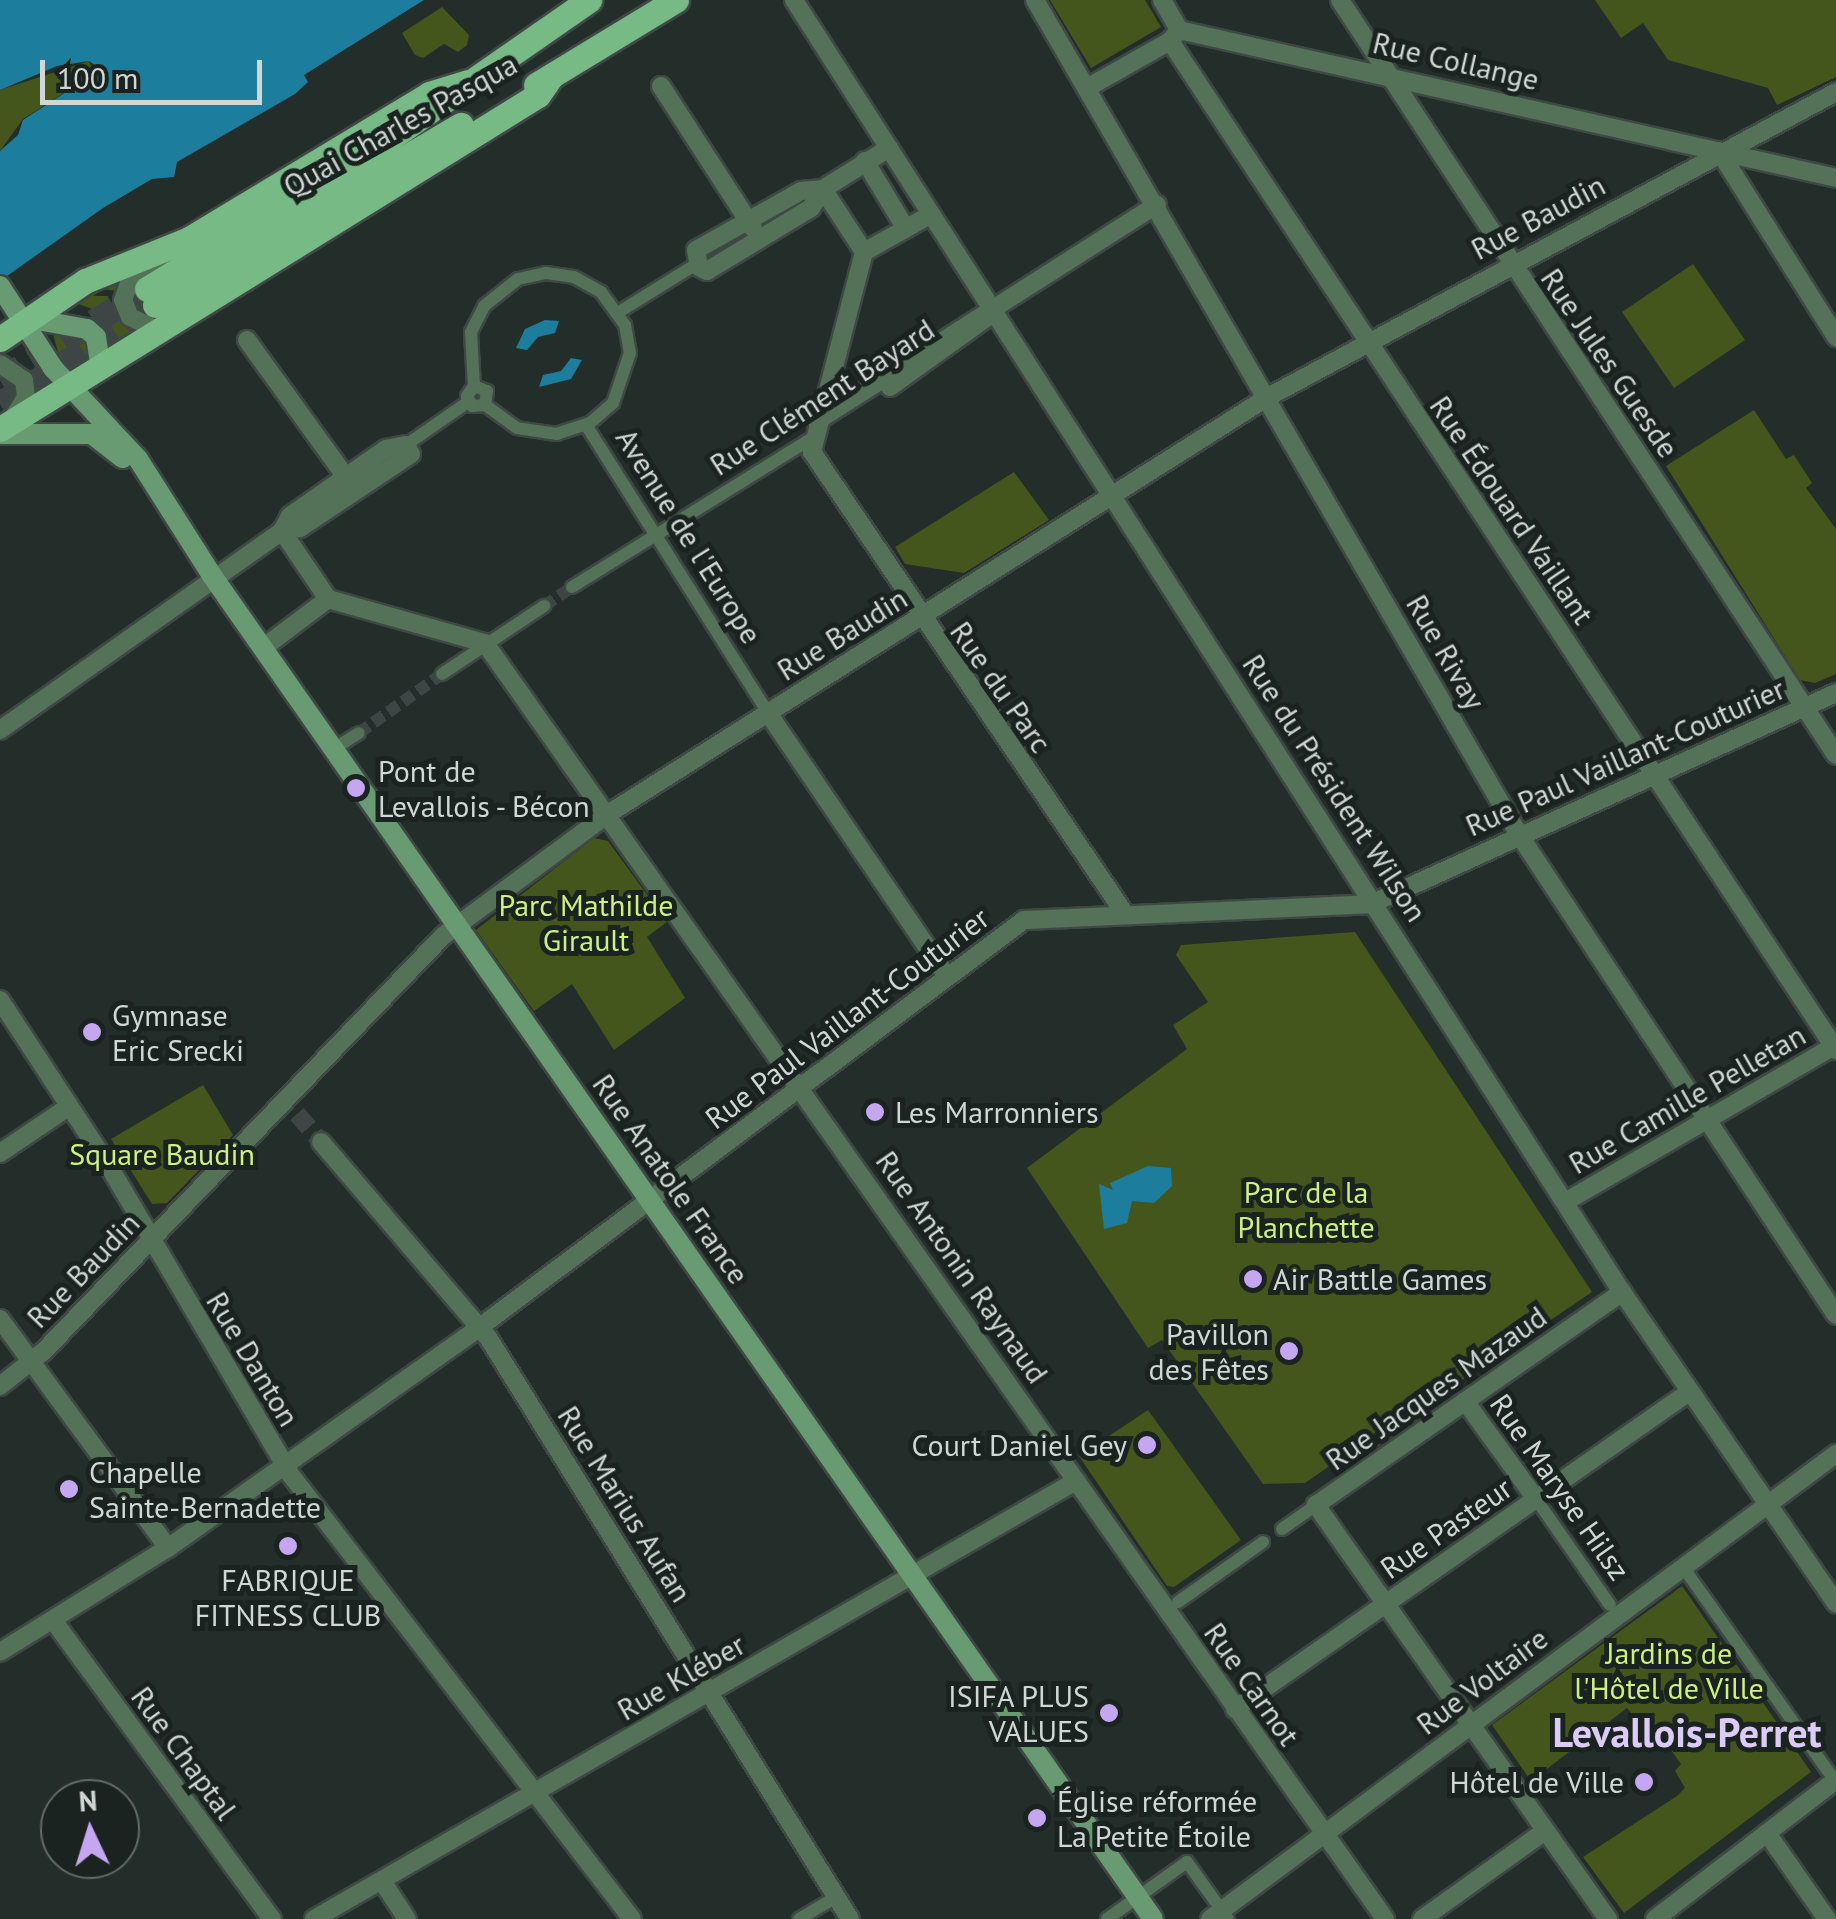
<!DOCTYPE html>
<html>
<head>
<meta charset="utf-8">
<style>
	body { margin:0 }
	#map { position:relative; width:1836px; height:1919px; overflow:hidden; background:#232d2a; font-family:"PT Sans",sans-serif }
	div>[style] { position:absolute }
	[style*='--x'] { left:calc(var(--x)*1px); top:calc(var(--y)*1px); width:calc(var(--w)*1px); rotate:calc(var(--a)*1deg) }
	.green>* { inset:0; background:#45561d }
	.water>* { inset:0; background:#1d7d9d }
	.pedestrian-tunnel>* { height:12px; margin-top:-6px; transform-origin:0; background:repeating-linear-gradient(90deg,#3d4644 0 12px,transparent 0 18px) }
	.minor-tunnel>* { height:18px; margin-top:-9px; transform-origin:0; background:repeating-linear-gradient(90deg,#3d4644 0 18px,transparent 0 27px) }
	.primary-tunnel>* { height:25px; margin-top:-12.5px; transform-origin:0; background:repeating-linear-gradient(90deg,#3d4644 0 25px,transparent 0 37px) }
	.roads { filter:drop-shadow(2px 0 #3f4845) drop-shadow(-2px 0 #3f4845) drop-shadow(0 2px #3f4845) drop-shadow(0 -2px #3f4845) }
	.pedestrian>* { height:12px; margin:-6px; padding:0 6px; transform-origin:6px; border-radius:6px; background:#537258 }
	.minor>* { height:18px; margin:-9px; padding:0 9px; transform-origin:9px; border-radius:9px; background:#537258 }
	.secondary>* { height:20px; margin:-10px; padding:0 10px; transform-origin:10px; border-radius:10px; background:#689b71 }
	.primary>* { height:25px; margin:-12.5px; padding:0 12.5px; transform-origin:12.5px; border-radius:12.5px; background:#77ba85 }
	.dots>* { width:28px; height:28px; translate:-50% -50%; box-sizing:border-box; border:5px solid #1a2320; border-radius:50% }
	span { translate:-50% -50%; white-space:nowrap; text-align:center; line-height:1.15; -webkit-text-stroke:10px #1a2320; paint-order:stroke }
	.street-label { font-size:30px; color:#d1d7d5 }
	.poi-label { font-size:30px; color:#d1d7d5 }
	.left { translate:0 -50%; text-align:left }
	.right { translate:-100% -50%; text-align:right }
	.park-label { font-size:30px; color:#cdf37d }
	.district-label { font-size:40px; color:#dbcbf5; font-weight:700 }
	.north { position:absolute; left:40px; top:1779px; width:100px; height:100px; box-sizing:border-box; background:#1a2320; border:2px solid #636b68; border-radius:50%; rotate:356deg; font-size:28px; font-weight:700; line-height:40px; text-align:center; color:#d1d7d5 }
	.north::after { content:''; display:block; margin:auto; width:35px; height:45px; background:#c5a7f1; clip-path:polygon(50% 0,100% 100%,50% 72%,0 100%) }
	.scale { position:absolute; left:40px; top:60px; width:222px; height:45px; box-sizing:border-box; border:5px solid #d1d7d5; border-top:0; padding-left:12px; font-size:30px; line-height:35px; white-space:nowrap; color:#d1d7d5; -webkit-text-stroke:8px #1a2320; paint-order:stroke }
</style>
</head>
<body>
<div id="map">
	<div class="green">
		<i style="clip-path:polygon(1050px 0,1145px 0,1161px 27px,1091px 68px)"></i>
		<i style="clip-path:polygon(1595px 0,1836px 0,1836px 77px,1777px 105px,1768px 88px,1668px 60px,1643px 23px,1621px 38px)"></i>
		<i style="clip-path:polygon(442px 7px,469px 35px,467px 45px,458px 52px,444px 44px,423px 58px,415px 55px,402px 33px)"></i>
		<i style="clip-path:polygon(89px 61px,94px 74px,23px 119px,0 151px,0 90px)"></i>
		<i style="clip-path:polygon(1693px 264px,1745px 340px,1674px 388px,1622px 312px)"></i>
		<i style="clip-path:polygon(121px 279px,117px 291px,103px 289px,93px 296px,108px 296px,111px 312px,136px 330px,120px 342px,101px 312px,70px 301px)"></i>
		<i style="clip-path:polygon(53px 334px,78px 334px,88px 343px,86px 362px,61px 363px)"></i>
		<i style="clip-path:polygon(1754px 410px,1786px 459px,1794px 455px,1812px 483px,1806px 488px,1836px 529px,1836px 674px,1815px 683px,1800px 680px,1666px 466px)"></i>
		<i style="clip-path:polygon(1014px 472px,1049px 520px,964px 573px,905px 564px,895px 547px)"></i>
		<i style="clip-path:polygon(594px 838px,608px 841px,667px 922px,647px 937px,685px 998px,614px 1050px,572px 984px,534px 1011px,476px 930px)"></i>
		<i style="clip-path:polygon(1355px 932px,1592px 1292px,1418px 1410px,1422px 1417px,1364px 1456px,1357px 1447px,1305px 1483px,1263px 1484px,1162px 1340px,1148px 1348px,1027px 1168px,1187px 1049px,1173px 1025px,1208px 1002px,1176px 955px,1181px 945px)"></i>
		<i style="clip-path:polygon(203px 1085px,233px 1135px,167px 1203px,152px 1204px,111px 1139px)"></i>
		<i style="clip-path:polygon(1148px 1410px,1241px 1540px,1174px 1587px,1167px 1586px,1079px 1456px)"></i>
		<i style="clip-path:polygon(1682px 1586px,1811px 1772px,1624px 1913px,1583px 1857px,1677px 1796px,1685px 1788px,1675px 1771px,1681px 1764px,1653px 1725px,1643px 1727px,1627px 1708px,1531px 1781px,1492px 1725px)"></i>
	</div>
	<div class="water">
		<i style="clip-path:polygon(0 0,424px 0,304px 75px,308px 82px,295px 94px,177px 162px,174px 177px,152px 179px,103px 208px,0 281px,0 151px,18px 135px,23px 120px,94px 74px,96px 66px,89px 61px,57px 66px,0 90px)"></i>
		<i style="clip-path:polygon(545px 320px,559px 321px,555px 333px,538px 337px,527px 350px,516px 348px,525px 329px)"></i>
		<i style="clip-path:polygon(571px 358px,582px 360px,571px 379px,539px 387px,543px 375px,561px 371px)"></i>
		<i style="clip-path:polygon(1148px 1166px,1171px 1168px,1172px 1186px,1154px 1203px,1132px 1201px,1127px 1223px,1104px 1229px,1099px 1184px,1113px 1190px,1110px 1183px)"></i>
	</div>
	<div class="pedestrian-tunnel">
		<i style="--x:544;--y:606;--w:34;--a:-34"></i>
		<i style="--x:359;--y:733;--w:102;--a:-35.4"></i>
	</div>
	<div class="minor-tunnel">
		<i style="--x:297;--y:1114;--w:37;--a:49"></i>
	</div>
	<div class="primary-tunnel">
		<i style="--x:0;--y:380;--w:173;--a:-31.8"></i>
		<i style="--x:0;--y:404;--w:184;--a:-32.6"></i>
	</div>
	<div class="roads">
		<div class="pedestrian">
			<i style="--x:546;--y:273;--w:28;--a:8"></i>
			<i style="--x:574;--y:277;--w:31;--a:29"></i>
			<i style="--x:601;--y:292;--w:41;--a:54"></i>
			<i style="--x:625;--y:325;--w:28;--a:80"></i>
			<i style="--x:630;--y:353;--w:53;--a:108.8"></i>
			<i style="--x:613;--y:403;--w:30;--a:139"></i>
			<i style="--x:590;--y:423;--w:35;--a:162"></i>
			<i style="--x:557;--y:434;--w:40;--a:-171.5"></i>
			<i style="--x:517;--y:428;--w:39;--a:-144"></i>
			<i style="--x:485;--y:405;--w:13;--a:176"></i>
			<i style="--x:472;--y:406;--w:11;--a:-117"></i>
			<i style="--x:467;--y:396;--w:12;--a:-55"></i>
			<i style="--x:474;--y:386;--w:54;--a:-93.2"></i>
			<i style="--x:471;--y:332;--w:29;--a:-63"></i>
			<i style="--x:484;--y:306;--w:43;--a:-38.5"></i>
			<i style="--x:518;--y:279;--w:29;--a:-12"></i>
			<i style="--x:619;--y:312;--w:93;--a:-31.8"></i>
			<i style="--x:474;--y:386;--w:14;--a:21"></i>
			<i style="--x:487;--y:391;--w:14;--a:98"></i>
			<i style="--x:586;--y:425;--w:341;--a:57.7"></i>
			<i style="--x:406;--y:445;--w:75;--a:-34.7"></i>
			<i style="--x:572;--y:587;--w:285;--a:-31.8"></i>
			<i style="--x:442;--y:674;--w:123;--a:-33.7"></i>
			<i style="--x:335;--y:748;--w:28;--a:-32"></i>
			<i style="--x:1536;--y:1499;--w:129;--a:55.1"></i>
			<i style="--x:1282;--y:1529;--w:42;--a:-35.2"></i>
			<i style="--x:1683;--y:1567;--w:262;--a:54.6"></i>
			<i style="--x:1178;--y:1602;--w:104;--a:-35.2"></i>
			<i style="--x:1227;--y:1918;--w:1;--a:45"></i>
			<i style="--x:799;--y:1919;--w:43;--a:-30.7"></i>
			<i style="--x:1107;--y:1919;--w:98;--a:-35.5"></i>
			<i style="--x:1187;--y:1862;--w:48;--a:54.3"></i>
		</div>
		<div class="minor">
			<i style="--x:794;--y:0;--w:1535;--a:57.35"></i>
			<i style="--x:1622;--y:1292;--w:378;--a:55.5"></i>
			<i style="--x:1035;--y:0;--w:963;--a:59.89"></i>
			<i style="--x:1518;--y:833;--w:577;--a:56.59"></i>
			<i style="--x:1162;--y:0;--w:34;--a:60"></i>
			<i style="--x:1340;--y:0;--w:903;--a:56.7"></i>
			<i style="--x:1179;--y:30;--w:14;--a:129"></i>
			<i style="--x:1170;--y:41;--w:1209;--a:56.57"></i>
			<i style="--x:1179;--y:30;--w:673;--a:12.69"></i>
			<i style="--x:661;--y:86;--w:169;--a:57.1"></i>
			<i style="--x:1087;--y:88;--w:95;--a:-29.5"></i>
			<i style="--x:1719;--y:151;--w:220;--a:57.8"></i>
			<i style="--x:865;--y:161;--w:79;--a:58.9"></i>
			<i style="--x:823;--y:189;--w:22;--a:175"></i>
			<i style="--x:801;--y:191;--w:120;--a:150.7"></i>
			<i style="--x:696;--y:250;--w:17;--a:80"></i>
			<i style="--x:699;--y:267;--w:9;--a:27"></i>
			<i style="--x:707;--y:271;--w:122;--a:-31.2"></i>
			<i style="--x:811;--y:208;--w:22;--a:-58"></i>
			<i style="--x:823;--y:189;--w:78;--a:-31.8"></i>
			<i style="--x:823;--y:189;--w:75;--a:56.9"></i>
			<i style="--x:930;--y:215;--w:76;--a:150.7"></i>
			<i style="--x:864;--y:252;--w:207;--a:104.6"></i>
			<i style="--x:812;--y:452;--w:558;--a:55.88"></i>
			<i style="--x:155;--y:329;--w:28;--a:-154"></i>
			<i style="--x:130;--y:317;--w:18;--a:-112"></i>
			<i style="--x:123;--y:300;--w:20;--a:-70"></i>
			<i style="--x:130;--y:281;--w:41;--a:-34.1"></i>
			<i style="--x:247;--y:340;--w:181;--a:54.2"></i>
			<i style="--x:0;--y:364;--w:29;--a:34"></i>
			<i style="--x:24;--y:380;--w:17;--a:83"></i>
			<i style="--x:26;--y:397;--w:25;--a:122"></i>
			<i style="--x:890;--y:387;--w:118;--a:-35.7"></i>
			<i style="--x:817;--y:421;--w:403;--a:-32.5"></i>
			<i style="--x:282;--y:531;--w:82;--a:55.9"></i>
			<i style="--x:328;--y:599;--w:163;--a:15.7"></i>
			<i style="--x:485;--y:643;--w:1561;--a:54.8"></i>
			<i style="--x:263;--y:648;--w:81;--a:-37"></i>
			<i style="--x:768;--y:713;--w:317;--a:55.8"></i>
			<i style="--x:0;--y:730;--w:345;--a:-35.2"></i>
			<i style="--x:282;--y:531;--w:18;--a:-9"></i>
			<i style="--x:300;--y:528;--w:133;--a:-33.7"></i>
			<i style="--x:411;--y:454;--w:10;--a:-119"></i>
			<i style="--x:406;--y:445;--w:20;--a:169"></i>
			<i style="--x:386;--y:449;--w:117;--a:145.1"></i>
			<i style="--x:290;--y:516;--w:17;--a:118"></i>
			<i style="--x:0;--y:1000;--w:201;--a:56.8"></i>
			<i style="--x:110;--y:1168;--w:355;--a:59.5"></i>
			<i style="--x:290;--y:1474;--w:561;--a:52.46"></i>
			<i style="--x:321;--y:1142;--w:259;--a:49.5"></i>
			<i style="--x:489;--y:1339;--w:683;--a:58.1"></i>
			<i style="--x:0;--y:1153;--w:81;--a:-33.9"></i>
			<i style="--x:1565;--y:1202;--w:313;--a:-30.1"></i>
			<i style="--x:0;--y:1319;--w:284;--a:53.7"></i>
			<i style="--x:0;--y:1386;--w:56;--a:-38.5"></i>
			<i style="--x:44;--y:1351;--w:576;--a:-46.13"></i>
			<i style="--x:443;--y:936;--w:205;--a:-36.5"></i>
			<i style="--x:608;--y:814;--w:781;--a:-32.29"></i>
			<i style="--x:1268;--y:397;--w:645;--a:-28.23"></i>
			<i style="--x:1465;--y:1401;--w:121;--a:54.1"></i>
			<i style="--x:53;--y:1620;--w:371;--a:53.8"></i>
			<i style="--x:0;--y:1652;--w:198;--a:-31.8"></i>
			<i style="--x:168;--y:1548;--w:382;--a:-35.3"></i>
			<i style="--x:480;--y:1327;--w:679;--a:-36.8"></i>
			<i style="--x:1024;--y:920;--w:347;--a:-2.6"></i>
			<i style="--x:1371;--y:904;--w:511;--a:-24.41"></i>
			<i style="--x:1235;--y:1709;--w:554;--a:-34.92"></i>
			<i style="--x:1767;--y:1833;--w:105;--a:55.1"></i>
			<i style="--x:382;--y:1881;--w:45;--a:56.7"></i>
			<i style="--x:314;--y:1919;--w:879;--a:-29.89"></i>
			<i style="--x:1210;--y:1919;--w:780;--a:-36.61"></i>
			<i style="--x:1422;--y:1919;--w:151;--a:-35.6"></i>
			<i style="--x:1608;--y:1919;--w:507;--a:-125.2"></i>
			<i style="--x:1316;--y:1505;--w:373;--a:-34.8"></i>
			<i style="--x:1655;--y:1919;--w:228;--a:-37.5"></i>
		</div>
		<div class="secondary">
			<i style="--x:0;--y:286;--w:98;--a:57.1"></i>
			<i style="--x:53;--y:368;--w:125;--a:47"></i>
			<i style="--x:138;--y:459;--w:140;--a:57.6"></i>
			<i style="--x:213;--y:577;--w:1638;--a:54.99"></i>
			<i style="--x:26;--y:318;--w:62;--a:10.2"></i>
			<i style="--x:87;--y:329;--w:12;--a:42"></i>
			<i style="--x:96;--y:337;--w:30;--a:81"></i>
			<i style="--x:0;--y:434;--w:92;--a:0"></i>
			<i style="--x:92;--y:434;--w:39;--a:38"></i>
		</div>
		<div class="primary">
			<i style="--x:536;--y:85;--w:164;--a:-31.3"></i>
			<i style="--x:147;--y:289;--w:257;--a:-31.5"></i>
			<i style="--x:366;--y:155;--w:272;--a:-34.8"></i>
			<i style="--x:155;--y:305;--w:355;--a:-30.5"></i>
			<i style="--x:0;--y:339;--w:103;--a:-34.3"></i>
			<i style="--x:85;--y:281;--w:112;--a:-22"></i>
			<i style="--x:189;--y:239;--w:280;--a:-31.1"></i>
			<i style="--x:429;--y:94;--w:41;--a:-17.1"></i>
			<i style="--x:0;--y:429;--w:633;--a:-31.83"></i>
			<i style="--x:538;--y:95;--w:21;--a:-55"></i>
		</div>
	</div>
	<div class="dots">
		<i style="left:356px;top:788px;background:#c5a7f1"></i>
		<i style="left:92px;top:1032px;background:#c5a7f1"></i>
		<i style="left:875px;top:1112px;background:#c5a7f1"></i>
		<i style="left:1253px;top:1279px;background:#c5a7f1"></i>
		<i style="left:1289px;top:1351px;background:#c5a7f1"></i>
		<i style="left:1147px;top:1445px;background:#c5a7f1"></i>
		<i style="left:69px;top:1489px;background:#c5a7f1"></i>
		<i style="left:288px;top:1546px;background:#c5a7f1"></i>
		<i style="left:1109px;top:1713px;background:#c5a7f1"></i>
		<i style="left:1644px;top:1782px;background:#c5a7f1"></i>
		<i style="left:1037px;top:1818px;background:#c5a7f1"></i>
	</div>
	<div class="street-label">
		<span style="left:1456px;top:61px;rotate:13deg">Rue Collange</span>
		<span style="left:400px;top:125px;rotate:-29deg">Quai Charles Pasqua</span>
		<span style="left:1538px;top:217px;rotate:-28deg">Rue Baudin</span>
		<span style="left:1610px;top:363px;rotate:56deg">Rue Jules Guesde</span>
		<span style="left:822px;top:397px;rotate:-33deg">Rue Clément Bayard</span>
		<span style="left:1512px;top:510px;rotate:56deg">Rue Édouard Vaillant</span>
		<span style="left:689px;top:536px;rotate:58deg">Avenue de l'Europe</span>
		<span style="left:842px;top:634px;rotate:-32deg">Rue Baudin</span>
		<span style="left:1446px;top:652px;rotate:60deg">Rue Rivay</span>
		<span style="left:1001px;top:687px;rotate:55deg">Rue du Parc</span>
		<span style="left:1625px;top:757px;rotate:-24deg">Rue Paul Vaillant-Couturier</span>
		<span style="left:1335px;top:788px;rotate:57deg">Rue du Président Wilson</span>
		<span style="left:847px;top:1018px;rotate:-37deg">Rue Paul Vaillant-Couturier</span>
		<span style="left:1687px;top:1099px;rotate:-30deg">Rue Camille Pelletan</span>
		<span style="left:671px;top:1179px;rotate:55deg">Rue Anatole France</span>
		<span style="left:962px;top:1267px;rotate:55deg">Rue Antonin Raynaud</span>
		<span style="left:83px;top:1270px;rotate:-46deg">Rue Baudin</span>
		<span style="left:253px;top:1359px;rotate:59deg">Rue Danton</span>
		<span style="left:1436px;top:1388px;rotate:-35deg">Rue Jacques Mazaud</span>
		<span style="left:1560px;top:1487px;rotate:55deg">Rue Maryse Hilsz</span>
		<span style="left:625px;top:1504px;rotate:58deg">Rue Marius Aufan</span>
		<span style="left:1446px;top:1528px;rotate:-35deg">Rue Pasteur</span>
		<span style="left:681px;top:1677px;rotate:-30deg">Rue Kléber</span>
		<span style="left:1482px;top:1681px;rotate:-37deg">Rue Voltaire</span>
		<span style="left:1252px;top:1684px;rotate:55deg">Rue Carnot</span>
		<span style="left:184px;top:1753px;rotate:54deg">Rue Chaptal</span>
	</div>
	<div class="poi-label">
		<span class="left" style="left:378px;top:788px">Pont de<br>Levallois - Bécon</span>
		<span class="left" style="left:112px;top:1032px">Gymnase<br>Eric Srecki</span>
		<span class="left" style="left:895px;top:1112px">Les Marronniers</span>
		<span class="left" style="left:1273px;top:1279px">Air Battle Games</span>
		<span class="right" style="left:1269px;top:1351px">Pavillon<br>des Fêtes</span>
		<span class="right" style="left:1127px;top:1445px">Court Daniel Gey</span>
		<span class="left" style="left:89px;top:1489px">Chapelle<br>Sainte-Bernadette</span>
		<span style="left:288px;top:1597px">FABRIQUE<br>FITNESS CLUB</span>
		<span class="right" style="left:1089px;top:1713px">ISIFA PLUS<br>VALUES</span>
		<span class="right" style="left:1624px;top:1782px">Hôtel de Ville</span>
		<span class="left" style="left:1057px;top:1818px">Église réformée<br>La Petite Étoile</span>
	</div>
	<div class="park-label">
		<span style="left:586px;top:922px">Parc Mathilde<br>Girault</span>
		<span style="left:162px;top:1154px">Square Baudin</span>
		<span style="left:1306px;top:1209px">Parc de la<br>Planchette</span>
		<span style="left:1669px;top:1670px">Jardins de<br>l'Hôtel de Ville</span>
	</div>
	<div class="district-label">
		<span style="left:1687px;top:1732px">Levallois-Perret</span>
	</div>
	<div class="north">N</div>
	<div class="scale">100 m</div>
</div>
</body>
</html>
